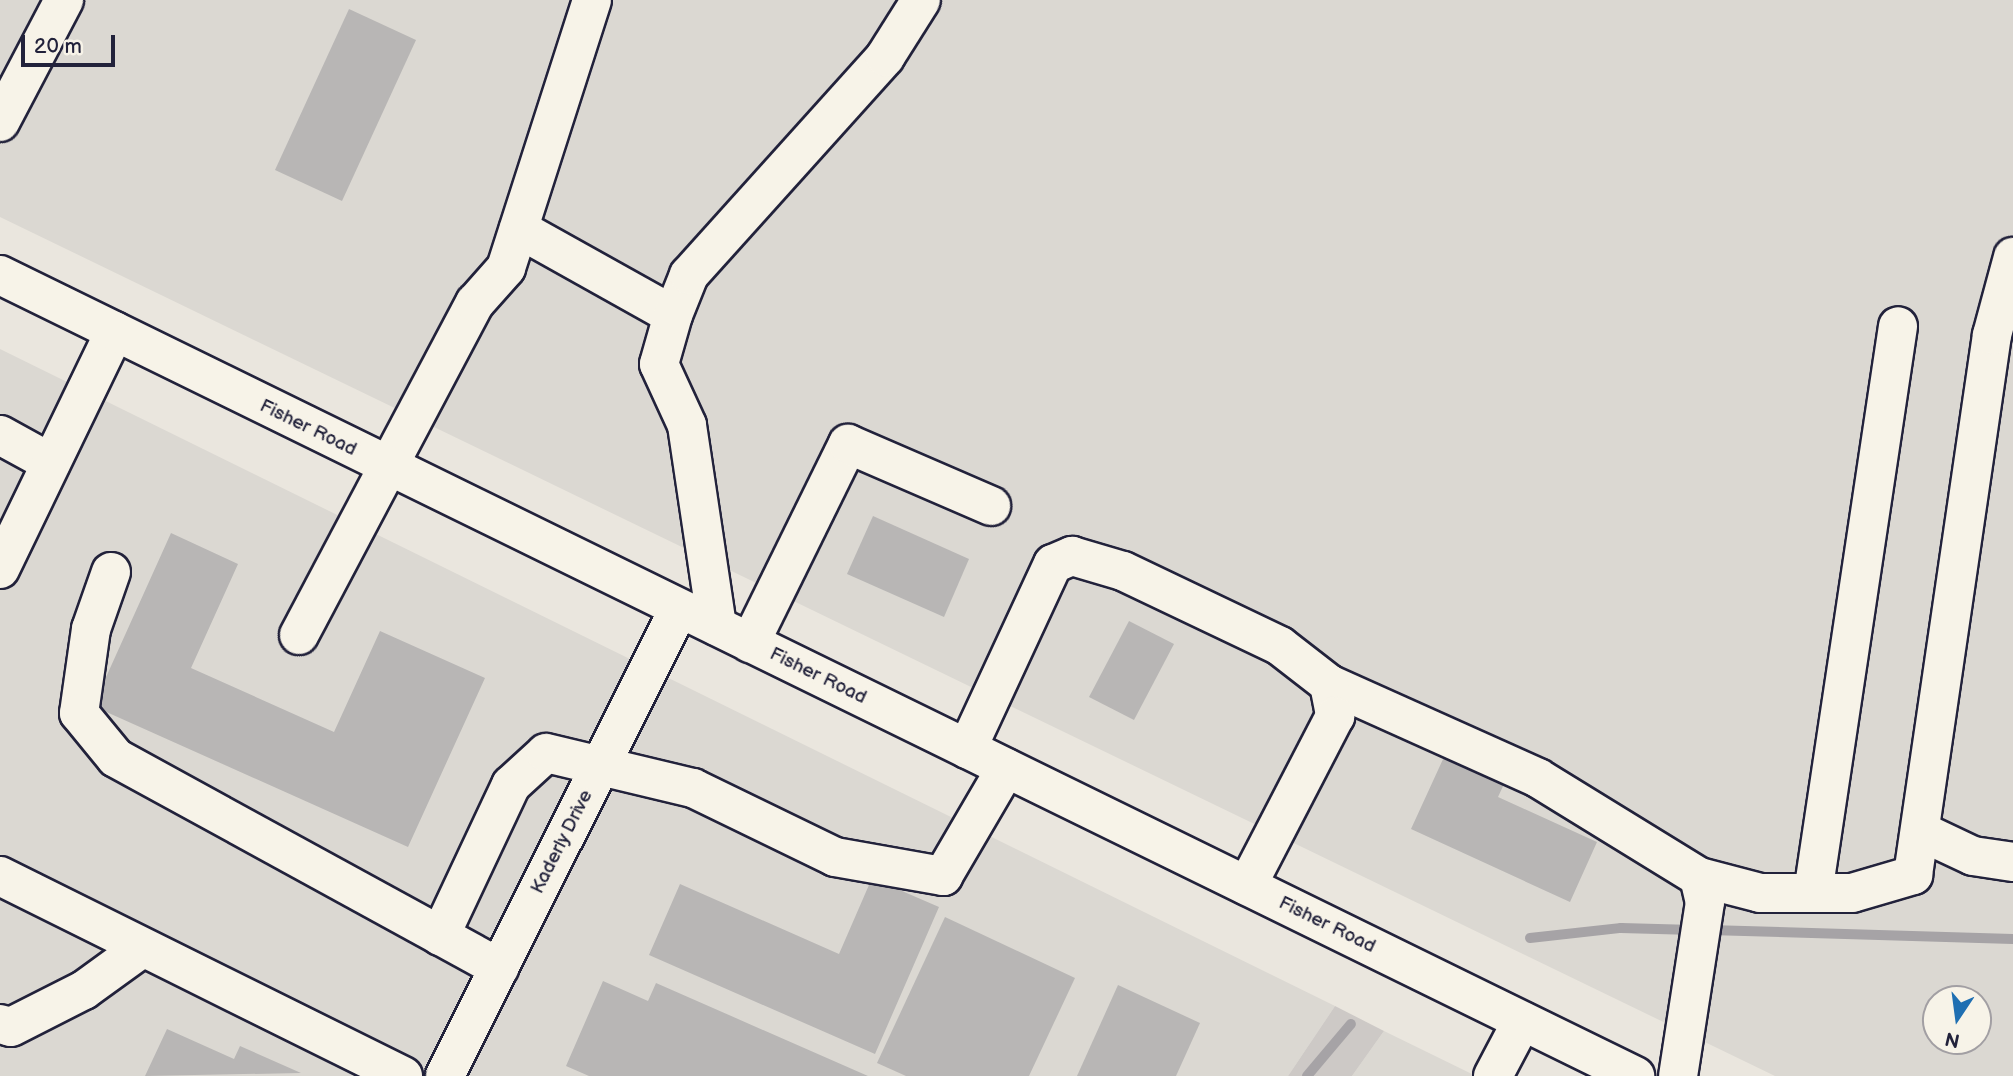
<!DOCTYPE html>
<html>
<head>
<meta charset="utf-8">
<style>
	body { margin:0 }
	#map { position:relative; width:2013px; height:1076px; overflow:hidden; background:#eae6de; font-family:"Balsamiq Sans",sans-serif }
	div>[style] { position:absolute }
	[style*='--x'] { left:calc(var(--x)*1px); top:calc(var(--y)*1px); width:calc(var(--w)*1px); rotate:calc(var(--a)*1deg) }
	.built>* { inset:0; background:#dbd8d2 }
	.green>* { inset:0; background:#cdc9c6 }
	.stream>* { height:10px; margin:-5px; padding:0 5px; transform-origin:5px; border-radius:5px; background:#a6a3a6 }
	.building>* { inset:0; background:#b8b6b5 }
	.roads { filter:drop-shadow(2px 0 #22223b) drop-shadow(-2px 0 #22223b) drop-shadow(0 2px #22223b) drop-shadow(0 -2px #22223b) }
	.minor>* { height:38px; margin:-19px; padding:0 19px; transform-origin:19px; border-radius:19px; background:#f7f3e8 }
	.major>* { height:38px; margin:-19px; padding:0 19px; transform-origin:19px; border-radius:19px; background:#f7f3e8 }
	span { translate:-50% -50%; white-space:nowrap; text-align:center; line-height:1.15; -webkit-text-stroke:6px #f7f3e8; paint-order:stroke }
	.street-label { font-size:19px; color:#22223b }
	.north { position:absolute; left:1922px; top:985px; width:70px; height:70px; box-sizing:border-box; background:#f7f3e8; border:2px solid #a29fa3; border-radius:50%; rotate:193deg; font-size:19px; font-weight:700; line-height:28px; text-align:center; color:#22223b }
	.north::after { content:''; display:block; margin:auto; width:24px; height:32px; background:#1f6fb2; clip-path:polygon(50% 0,100% 100%,50% 72%,0 100%) }
	.scale { position:absolute; left:21px; top:35px; width:94px; height:32px; box-sizing:border-box; border:4px solid #22223b; border-top:0; padding-left:9px; font-size:21px; line-height:24px; white-space:nowrap; color:#22223b; -webkit-text-stroke:5px #f7f3e8; paint-order:stroke }
</style>
</head>
<body>
<div id="map">
	<div class="built">
		<i style="clip-path:polygon(evenodd,0 0,2013px 0,2013px 1076px,1775px 1076px,0 217px,0 0,1936px 999px,1978px 999px,1978px 1041px,1936px 1041px,1936px 999px)"></i>
		<i style="clip-path:polygon(0 349px,1335px 1006px,1288px 1076px,0 1076px)"></i>
		<i style="clip-path:polygon(1384px 1031px,1476px 1076px,1352px 1076px)"></i>
	</div>
	<div class="green">
		<i style="clip-path:polygon(1335px 1006px,1384px 1031px,1352px 1076px,1288px 1076px)"></i>
	</div>
	<div class="stream">
		<i style="--x:1709;--y:930;--w:304;--a:1.7"></i>
		<i style="--x:1530;--y:938;--w:92;--a:-6.3"></i>
		<i style="--x:1621;--y:928;--w:73;--a:1.6"></i>
		<i style="--x:1307;--y:1076;--w:68;--a:-49.8"></i>
	</div>
	<div class="building">
		<i style="clip-path:polygon(349px 9px,416px 40px,342px 201px,275px 170px)"></i>
		<i style="clip-path:polygon(873px 516px,969px 559px,944px 617px,847px 574px)"></i>
		<i style="clip-path:polygon(171px 533px,238px 564px,191px 668px,334px 732px,380px 631px,485px 678px,408px 847px,93px 706px)"></i>
		<i style="clip-path:polygon(1129px 621px,1174px 644px,1134px 720px,1089px 697px)"></i>
		<i style="clip-path:polygon(1444px 757px,1504px 784px,1498px 797px,1597px 842px,1570px 902px,1411px 829px)"></i>
		<i style="clip-path:polygon(872px 878px,939px 907px,875px 1054px,649px 955px,680px 884px,839px 954px)"></i>
		<i style="clip-path:polygon(945px 917px,1075px 978px,1029px 1076px,906px 1076px,877px 1063px)"></i>
		<i style="clip-path:polygon(603px 981px,648px 1001px,656px 983px,868px 1076px,589px 1076px,566px 1066px)"></i>
		<i style="clip-path:polygon(1118px 985px,1200px 1023px,1176px 1076px,1077px 1076px)"></i>
		<i style="clip-path:polygon(167px 1029px,234px 1059px,240px 1046px,301px 1073px,145px 1076px)"></i>
	</div>
	<div class="roads">
		<div class="minor">
			<i style="--x:0;--y:122;--w:138;--a:-62.3"></i>
			<i style="--x:519;--y:229;--w:176;--a:29.2"></i>
			<i style="--x:0;--y:435;--w:58;--a:28.8"></i>
			<i style="--x:0;--y:569;--w:264;--a:-64.2"></i>
			<i style="--x:111;--y:572;--w:60;--a:109.3"></i>
			<i style="--x:91;--y:629;--w:85;--a:98.1"></i>
			<i style="--x:79;--y:713;--w:58;--a:50.6"></i>
			<i style="--x:116;--y:758;--w:437;--a:28.7"></i>
			<i style="--x:717;--y:626;--w:203;--a:-98.5"></i>
			<i style="--x:687;--y:425;--w:67;--a:-114.7"></i>
			<i style="--x:659;--y:364;--w:51;--a:-74.1"></i>
			<i style="--x:673;--y:315;--w:43;--a:-68.2"></i>
			<i style="--x:689;--y:275;--w:293;--a:-48"></i>
			<i style="--x:885;--y:57;--w:67;--a:-57.7"></i>
			<i style="--x:299;--y:635;--w:376;--a:-62.1"></i>
			<i style="--x:475;--y:303;--w:47;--a:-48.5"></i>
			<i style="--x:506;--y:268;--w:281;--a:-72.2"></i>
			<i style="--x:750;--y:643;--w:222;--a:-63.8"></i>
			<i style="--x:848;--y:444;--w:156;--a:23.4"></i>
			<i style="--x:1329;--y:684;--w:229;--a:24.2"></i>
			<i style="--x:1538;--y:778;--w:189;--a:31.6"></i>
			<i style="--x:1699;--y:877;--w:26;--a:77"></i>
			<i style="--x:1705;--y:902;--w:176;--a:98.8"></i>
			<i style="--x:967;--y:749;--w:204;--a:-65.1"></i>
			<i style="--x:1053;--y:564;--w:21;--a:-23"></i>
			<i style="--x:1072;--y:556;--w:53;--a:16.4"></i>
			<i style="--x:1123;--y:571;--w:174;--a:25.5"></i>
			<i style="--x:1280;--y:646;--w:62;--a:37.8"></i>
			<i style="--x:1329;--y:684;--w:33;--a:79"></i>
			<i style="--x:1335;--y:716;--w:191;--a:117.4"></i>
			<i style="--x:1922;--y:832;--w:56;--a:25.2"></i>
			<i style="--x:1973;--y:856;--w:40;--a:8.5"></i>
			<i style="--x:0;--y:876;--w:450;--a:26.4"></i>
			<i style="--x:1699;--y:877;--w:63;--a:14.7"></i>
			<i style="--x:1760;--y:893;--w:92;--a:0"></i>
			<i style="--x:1852;--y:893;--w:64;--a:-16.4"></i>
			<i style="--x:1913;--y:875;--w:546;--a:-81.68"></i>
			<i style="--x:1992;--y:335;--w:81;--a:-74.9"></i>
			<i style="--x:1813;--y:893;--w:573;--a:-81.47"></i>
			<i style="--x:440;--y:936;--w:167;--a:-64.8"></i>
			<i style="--x:511;--y:785;--w:47;--a:-42.4"></i>
			<i style="--x:546;--y:753;--w:151;--a:13.4"></i>
			<i style="--x:693;--y:788;--w:158;--a:25.9"></i>
			<i style="--x:835;--y:857;--w:110;--a:10"></i>
			<i style="--x:943;--y:876;--w:125;--a:-59.7"></i>
			<i style="--x:0;--y:1024;--w:11;--a:15"></i>
			<i style="--x:11;--y:1027;--w:82;--a:-26.9"></i>
			<i style="--x:84;--y:990;--w:68;--a:-36"></i>
			<i style="--x:445;--y:1076;--w:523;--a:-63.43"></i>
			<i style="--x:1493;--y:1076;--w:62;--a:-62.2"></i>
		</div>
		<div class="major">
			<i style="--x:0;--y:275;--w:1821;--a:26.1"></i>
		</div>
	</div>
	<div class="street-label">
		<span style="left:308px;top:428px;rotate:26deg">Fisher Road</span>
		<span style="left:818px;top:676px;rotate:26deg">Fisher Road</span>
		<span style="left:562px;top:842px;rotate:-63deg">Kaderly Drive</span>
		<span style="left:1327px;top:925px;rotate:26deg">Fisher Road</span>
	</div>
	<div class="north">N</div>
	<div class="scale">20 m</div>
</div>
</body>
</html>
